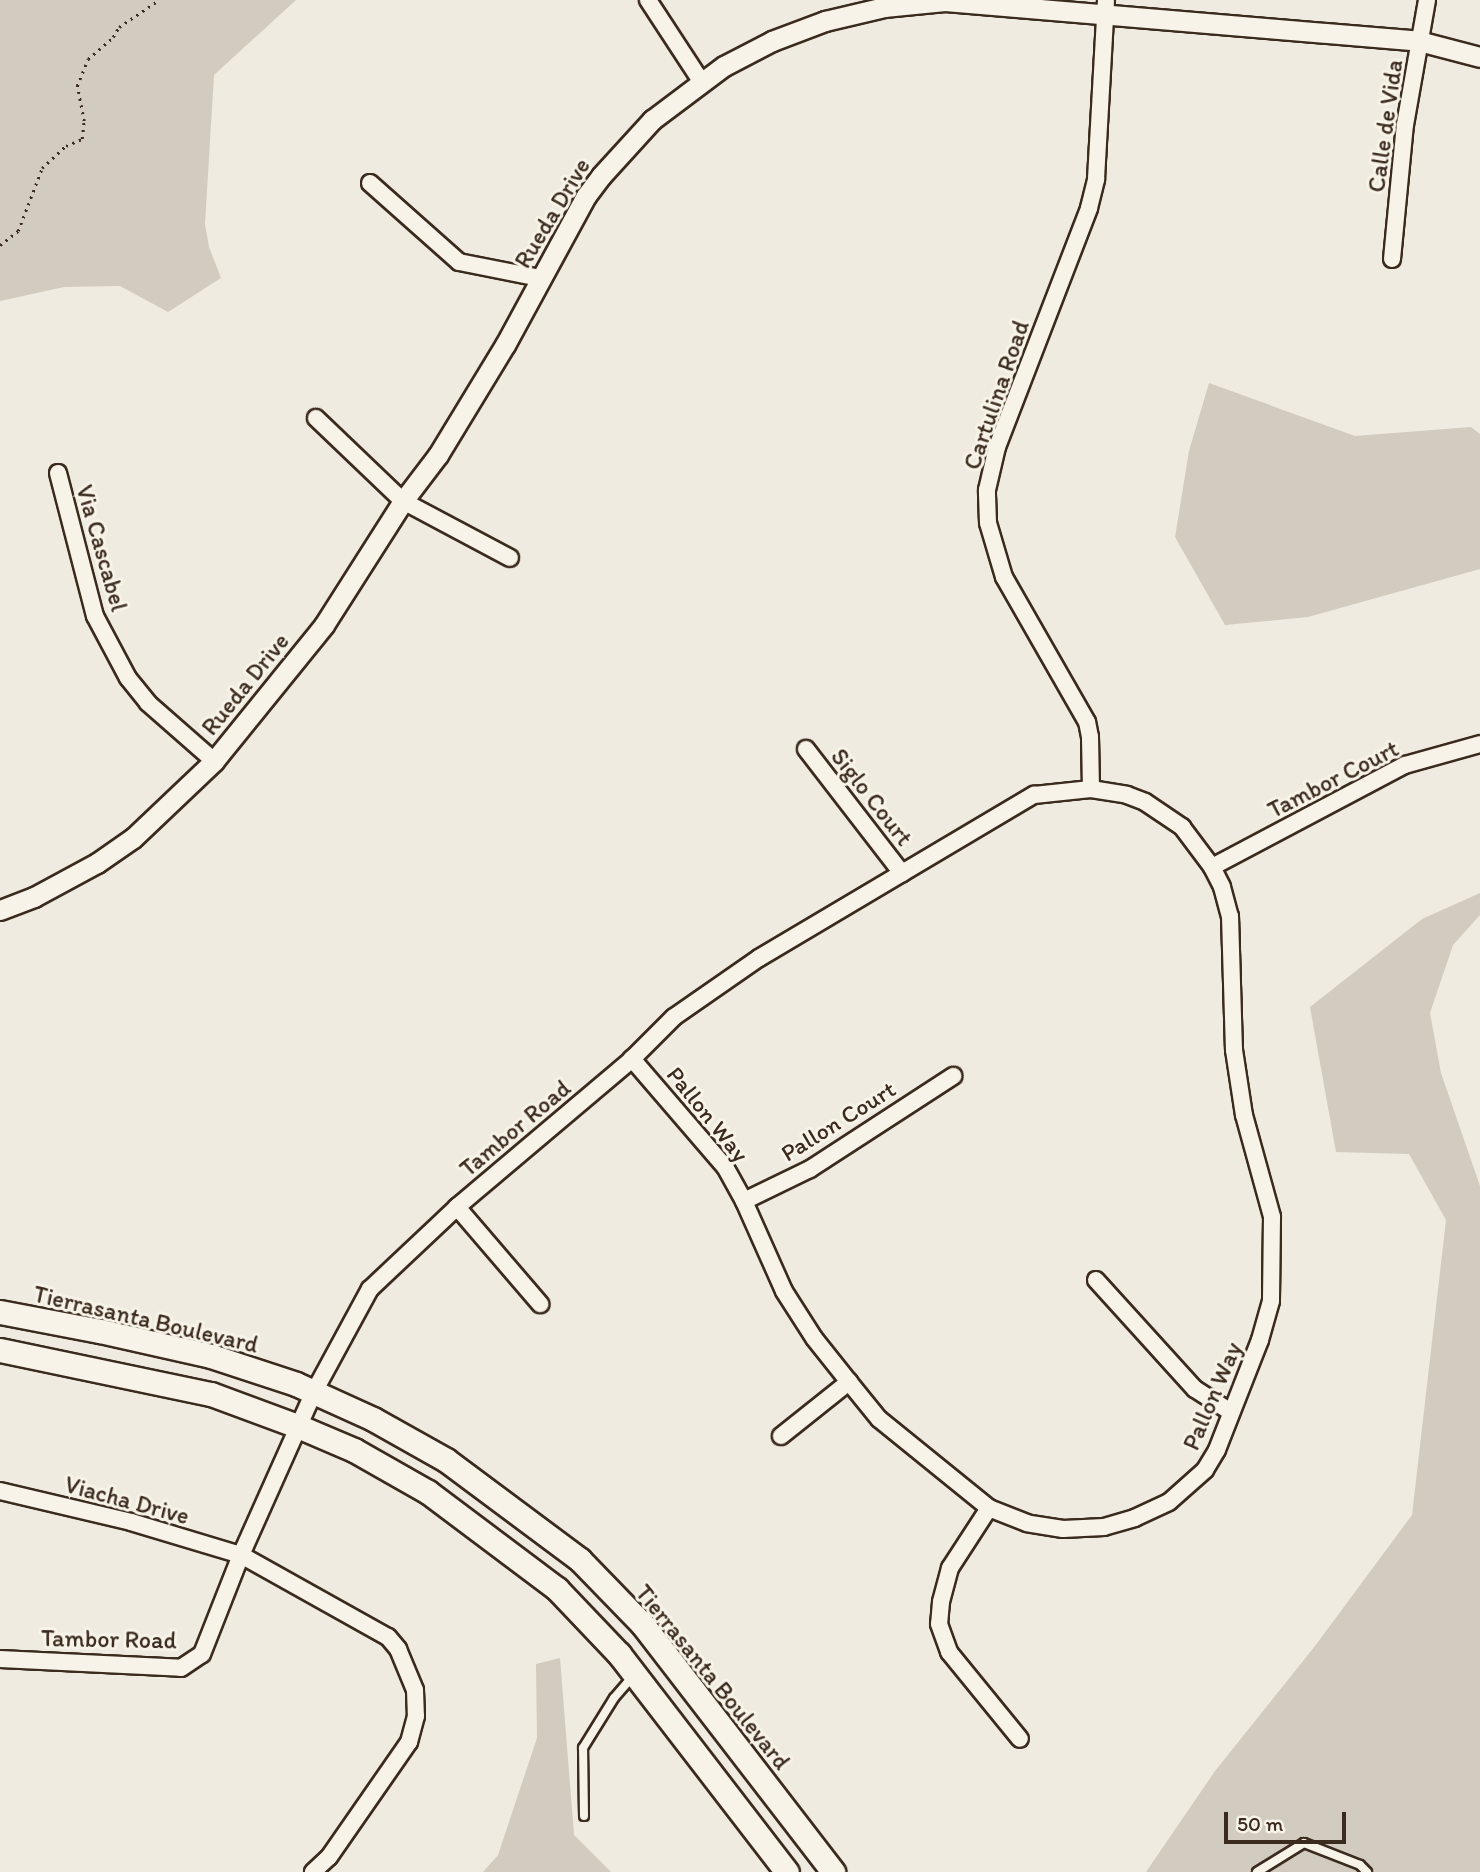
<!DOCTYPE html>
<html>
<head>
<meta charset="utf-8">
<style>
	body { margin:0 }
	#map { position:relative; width:1480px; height:1872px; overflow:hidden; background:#efebe0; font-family:Itim,sans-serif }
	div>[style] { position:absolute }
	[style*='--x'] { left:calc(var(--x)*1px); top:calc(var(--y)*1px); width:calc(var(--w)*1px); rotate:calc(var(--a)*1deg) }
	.green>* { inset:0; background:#d1cbc0 }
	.path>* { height:2.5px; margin-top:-1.25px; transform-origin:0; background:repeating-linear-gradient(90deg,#3b2a1e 0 2px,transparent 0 7px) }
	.roads { filter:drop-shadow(2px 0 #3b2a1e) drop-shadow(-2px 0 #3b2a1e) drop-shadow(0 2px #3b2a1e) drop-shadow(0 -2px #3b2a1e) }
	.service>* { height:8px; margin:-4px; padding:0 4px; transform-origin:4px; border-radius:4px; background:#f7f3e8 }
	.minor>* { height:16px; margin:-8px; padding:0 8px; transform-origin:8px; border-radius:8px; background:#f7f3e8 }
	.tertiary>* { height:19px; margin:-9.5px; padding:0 9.5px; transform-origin:9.5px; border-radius:9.5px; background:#f7f3e8 }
	.secondary>* { height:23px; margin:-11.5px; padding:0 11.5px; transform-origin:11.5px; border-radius:11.5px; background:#f7f3e8 }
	span { translate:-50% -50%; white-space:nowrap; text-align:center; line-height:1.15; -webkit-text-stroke:6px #f7f3e8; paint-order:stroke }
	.street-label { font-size:24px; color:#3b2a1e }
	.scale { position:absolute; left:1224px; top:1812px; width:122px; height:32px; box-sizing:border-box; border:4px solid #3b2a1e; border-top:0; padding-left:9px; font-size:21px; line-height:24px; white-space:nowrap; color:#3b2a1e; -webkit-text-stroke:5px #f7f3e8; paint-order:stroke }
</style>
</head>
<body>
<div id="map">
	<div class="green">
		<i style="clip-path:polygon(0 0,296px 0,214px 75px,205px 224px,209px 247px,221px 278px,168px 312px,120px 286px,64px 287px,0 301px)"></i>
		<i style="clip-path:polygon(1209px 383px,1355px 436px,1471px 427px,1480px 434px,1480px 569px,1308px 617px,1225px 625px,1175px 537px,1189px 451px)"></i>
		<i style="clip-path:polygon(1480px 893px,1480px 915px,1453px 945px,1430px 1013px,1441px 1073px,1480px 1186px,1480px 1872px,1146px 1872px,1215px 1771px,1315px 1646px,1412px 1515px,1446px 1220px,1409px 1154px,1336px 1152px,1310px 1007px,1422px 919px)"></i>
		<i style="clip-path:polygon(560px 1658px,574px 1835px,611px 1872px,483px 1872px,498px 1855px,537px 1738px,536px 1664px)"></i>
	</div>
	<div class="path">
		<i style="--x:0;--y:245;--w:23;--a:-38"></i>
		<i style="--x:18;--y:231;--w:67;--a:-69.1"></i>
		<i style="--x:42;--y:168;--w:33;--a:-43"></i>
		<i style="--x:66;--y:146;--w:17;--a:-24"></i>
		<i style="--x:82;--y:139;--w:18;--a:-84"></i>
		<i style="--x:84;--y:121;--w:36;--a:-101"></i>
		<i style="--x:77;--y:86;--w:29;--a:-68"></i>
		<i style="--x:88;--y:59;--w:33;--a:-41"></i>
		<i style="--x:113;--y:37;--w:12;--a:-59"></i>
		<i style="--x:119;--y:27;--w:48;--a:-34"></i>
	</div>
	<div class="roads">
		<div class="service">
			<i style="--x:584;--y:1816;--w:68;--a:-90.8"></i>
			<i style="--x:583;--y:1748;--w:59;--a:-58.2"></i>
			<i style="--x:614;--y:1698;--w:28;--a:-49"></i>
			<i style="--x:1257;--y:1872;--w:55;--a:-31.7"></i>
			<i style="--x:1304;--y:1843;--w:60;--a:21.4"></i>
			<i style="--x:1360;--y:1865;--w:10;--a:45"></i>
		</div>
		<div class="minor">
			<i style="--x:648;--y:0;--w:97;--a:56.8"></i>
			<i style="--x:370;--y:183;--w:119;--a:41.6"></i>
			<i style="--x:459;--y:262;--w:83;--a:11.2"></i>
			<i style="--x:1392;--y:259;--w:135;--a:-84.5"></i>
			<i style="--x:1405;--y:125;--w:127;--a:-80"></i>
			<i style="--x:316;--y:418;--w:120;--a:43.7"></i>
			<i style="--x:403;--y:501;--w:121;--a:28"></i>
			<i style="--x:58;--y:473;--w:148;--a:75.5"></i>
			<i style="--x:95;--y:616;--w:70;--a:62"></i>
			<i style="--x:128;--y:678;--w:32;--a:51"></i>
			<i style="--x:148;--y:703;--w:88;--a:41.3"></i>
			<i style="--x:806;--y:749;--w:157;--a:52.3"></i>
			<i style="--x:1091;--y:789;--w:52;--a:-91.1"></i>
			<i style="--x:1090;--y:737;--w:15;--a:-101"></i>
			<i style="--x:1087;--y:722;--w:167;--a:-119.8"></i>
			<i style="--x:1004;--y:577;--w:56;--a:-106.5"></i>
			<i style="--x:988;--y:523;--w:33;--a:-92"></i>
			<i style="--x:987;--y:490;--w:44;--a:-76.9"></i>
			<i style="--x:997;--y:447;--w:256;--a:-68.9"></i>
			<i style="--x:1089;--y:208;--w:30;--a:-76"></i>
			<i style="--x:1096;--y:179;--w:179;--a:-86.8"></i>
			<i style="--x:1212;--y:867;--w:218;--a:-27.9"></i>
			<i style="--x:1405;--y:765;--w:78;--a:-15.6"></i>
			<i style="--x:744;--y:1201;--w:73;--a:-25.9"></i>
			<i style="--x:810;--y:1169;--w:171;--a:-33"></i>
			<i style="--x:457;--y:1207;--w:128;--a:49.4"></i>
			<i style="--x:1096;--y:1280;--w:147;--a:47.8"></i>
			<i style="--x:1195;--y:1389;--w:43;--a:32.6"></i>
			<i style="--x:781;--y:1436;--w:87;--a:-38.5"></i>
			<i style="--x:0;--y:1491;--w:135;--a:13.3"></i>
			<i style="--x:131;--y:1522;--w:115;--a:16.7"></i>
			<i style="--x:241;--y:1555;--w:168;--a:29.2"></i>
			<i style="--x:388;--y:1637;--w:16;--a:50"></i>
			<i style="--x:398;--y:1649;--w:44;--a:67.5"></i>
			<i style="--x:415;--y:1690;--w:26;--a:88"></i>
			<i style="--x:416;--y:1716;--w:27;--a:105"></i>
			<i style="--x:409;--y:1742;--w:140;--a:124.8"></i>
			<i style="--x:329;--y:1857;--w:22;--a:137"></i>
			<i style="--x:989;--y:1508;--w:72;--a:123"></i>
			<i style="--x:950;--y:1568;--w:35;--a:105"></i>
			<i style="--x:941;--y:1602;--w:22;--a:95"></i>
			<i style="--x:939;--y:1624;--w:30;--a:70"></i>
			<i style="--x:949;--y:1652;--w:112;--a:50.8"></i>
			<i style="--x:0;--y:1659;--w:181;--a:2.8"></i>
			<i style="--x:181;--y:1668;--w:25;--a:-34"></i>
			<i style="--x:202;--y:1654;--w:106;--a:-68.5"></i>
			<i style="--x:241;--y:1555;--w:179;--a:-65.9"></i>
			<i style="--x:314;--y:1392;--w:117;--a:-61.5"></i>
			<i style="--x:370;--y:1289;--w:120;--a:-43.3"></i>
			<i style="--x:457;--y:1207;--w:229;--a:-40.2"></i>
			<i style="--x:632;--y:1059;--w:59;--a:-45"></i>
			<i style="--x:674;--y:1017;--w:103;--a:-34.8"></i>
			<i style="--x:759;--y:958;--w:320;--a:-30.7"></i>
			<i style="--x:1034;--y:795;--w:57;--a:-6"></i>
			<i style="--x:1091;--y:789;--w:36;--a:9"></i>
			<i style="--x:1127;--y:795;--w:19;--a:21"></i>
			<i style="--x:1145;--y:802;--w:45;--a:34"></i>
			<i style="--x:1182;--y:827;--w:50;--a:53.1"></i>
			<i style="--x:1212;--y:867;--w:22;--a:63"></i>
			<i style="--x:1222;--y:887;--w:30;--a:75"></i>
			<i style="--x:1230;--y:916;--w:134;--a:88.3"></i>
			<i style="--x:1234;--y:1050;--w:66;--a:81.3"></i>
			<i style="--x:1244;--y:1115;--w:106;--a:74.6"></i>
			<i style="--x:1272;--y:1217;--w:84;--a:90.7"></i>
			<i style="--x:1271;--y:1301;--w:41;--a:105.8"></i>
			<i style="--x:1260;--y:1340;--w:118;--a:111.4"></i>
			<i style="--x:1217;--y:1450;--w:23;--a:121"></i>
			<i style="--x:1205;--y:1470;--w:48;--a:138.4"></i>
			<i style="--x:1169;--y:1502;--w:38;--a:155"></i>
			<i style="--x:1135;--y:1518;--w:32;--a:164"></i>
			<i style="--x:1104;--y:1527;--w:41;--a:177.2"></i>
			<i style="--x:1063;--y:1529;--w:36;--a:-171"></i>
			<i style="--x:1027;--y:1523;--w:41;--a:-158.5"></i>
			<i style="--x:989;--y:1508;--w:141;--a:-141"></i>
			<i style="--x:879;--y:1419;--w:48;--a:-129"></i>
			<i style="--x:849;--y:1382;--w:56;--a:-128.5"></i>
			<i style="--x:814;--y:1338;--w:56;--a:-122.6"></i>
			<i style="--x:784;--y:1291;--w:98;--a:-114"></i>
			<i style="--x:744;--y:1201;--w:39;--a:-119"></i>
			<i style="--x:725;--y:1167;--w:143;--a:-130.7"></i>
		</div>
		<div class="tertiary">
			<i style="--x:0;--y:910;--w:36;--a:-21"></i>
			<i style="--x:34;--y:897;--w:72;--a:-28.4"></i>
			<i style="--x:97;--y:863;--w:44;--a:-34.8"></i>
			<i style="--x:133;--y:838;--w:112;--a:-43.5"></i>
			<i style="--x:214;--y:761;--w:175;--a:-51"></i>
			<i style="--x:324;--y:625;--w:147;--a:-57.5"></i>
			<i style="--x:403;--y:501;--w:58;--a:-52.7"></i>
			<i style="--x:438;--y:455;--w:129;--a:-58.7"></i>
			<i style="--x:505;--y:345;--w:170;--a:-61.5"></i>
			<i style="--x:586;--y:196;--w:25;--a:-53"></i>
			<i style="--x:601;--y:176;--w:76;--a:-47.7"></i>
			<i style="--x:652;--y:120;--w:90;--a:-36.9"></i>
			<i style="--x:724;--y:66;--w:54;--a:-27.5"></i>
			<i style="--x:772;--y:41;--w:57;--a:-20.7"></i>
			<i style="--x:825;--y:21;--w:61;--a:-13.3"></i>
			<i style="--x:884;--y:7;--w:61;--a:-5.6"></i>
			<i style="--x:945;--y:1;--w:476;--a:4.8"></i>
			<i style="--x:1419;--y:41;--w:63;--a:14.7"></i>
		</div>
		<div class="secondary">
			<i style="--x:0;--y:1312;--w:102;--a:10.8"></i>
			<i style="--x:100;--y:1331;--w:114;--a:12.7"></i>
			<i style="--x:211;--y:1356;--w:89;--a:18.2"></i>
			<i style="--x:296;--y:1384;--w:85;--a:24.4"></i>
			<i style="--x:373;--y:1419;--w:84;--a:29.3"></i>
			<i style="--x:446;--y:1460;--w:167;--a:36.7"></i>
			<i style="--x:580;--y:1560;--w:91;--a:45.9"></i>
			<i style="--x:643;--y:1625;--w:312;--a:52.4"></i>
			<i style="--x:0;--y:1350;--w:216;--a:11.8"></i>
			<i style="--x:211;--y:1394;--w:95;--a:20.3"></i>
			<i style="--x:300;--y:1427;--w:59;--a:23.1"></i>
			<i style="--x:354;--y:1450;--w:85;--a:29.6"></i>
			<i style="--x:428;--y:1492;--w:161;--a:36.9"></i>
			<i style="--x:557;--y:1589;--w:90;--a:46.4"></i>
			<i style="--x:619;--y:1654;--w:275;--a:52.4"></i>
		</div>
	</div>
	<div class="street-label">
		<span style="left:1385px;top:126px;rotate:-82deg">Calle de Vida</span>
		<span style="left:552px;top:213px;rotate:-59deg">Rueda Drive</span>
		<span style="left:996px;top:395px;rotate:-71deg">Cartulina Road</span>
		<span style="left:102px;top:548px;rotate:74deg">Via Cascabel</span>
		<span style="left:245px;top:684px;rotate:-51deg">Rueda Drive</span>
		<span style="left:1333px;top:779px;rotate:-27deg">Tambor Court</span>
		<span style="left:872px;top:797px;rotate:52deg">Siglo Court</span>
		<span style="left:708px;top:1114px;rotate:51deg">Pallon Way</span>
		<span style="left:838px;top:1121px;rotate:-32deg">Pallon Court</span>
		<span style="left:515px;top:1128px;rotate:-40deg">Tambor Road</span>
		<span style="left:146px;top:1319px;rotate:13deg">Tierrasanta Boulevard</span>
		<span style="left:1212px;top:1396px;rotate:-67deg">Pallon Way</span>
		<span style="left:127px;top:1500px;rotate:15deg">Viacha Drive</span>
		<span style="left:109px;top:1639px;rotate:1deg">Tambor Road</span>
		<span style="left:713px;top:1677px;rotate:51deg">Tierrasanta Boulevard</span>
	</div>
	<div class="scale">50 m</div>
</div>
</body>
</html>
